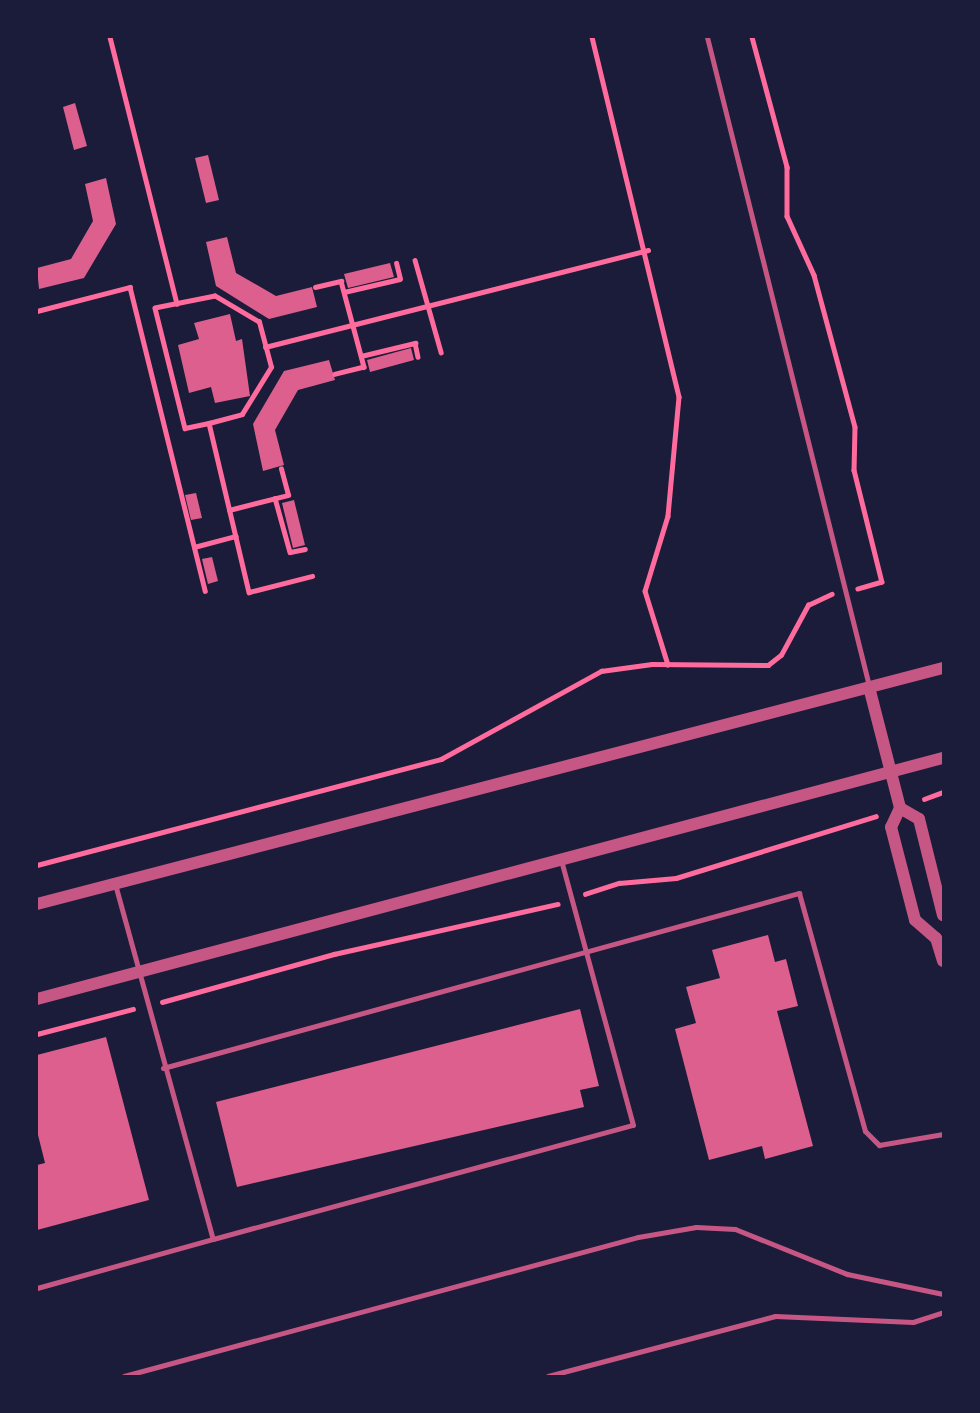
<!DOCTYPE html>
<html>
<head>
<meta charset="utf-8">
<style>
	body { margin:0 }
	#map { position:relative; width:980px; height:1413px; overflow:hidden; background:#1b1b3a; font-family:Roboto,sans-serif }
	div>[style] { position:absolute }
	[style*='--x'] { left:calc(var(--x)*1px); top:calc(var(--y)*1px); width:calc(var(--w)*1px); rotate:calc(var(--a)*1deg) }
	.building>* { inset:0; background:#dd5f8e }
	.path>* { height:4.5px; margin:-2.25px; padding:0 2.25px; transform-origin:2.25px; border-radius:2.25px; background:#ff6b9d }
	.service>* { height:5px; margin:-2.5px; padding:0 2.5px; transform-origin:2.5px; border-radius:2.5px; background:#c65784 }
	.tertiary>* { height:12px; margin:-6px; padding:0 6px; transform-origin:6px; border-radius:6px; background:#c65784 }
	span { translate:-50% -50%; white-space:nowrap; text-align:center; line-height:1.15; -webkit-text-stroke:5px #1b1b3a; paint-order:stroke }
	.frame { position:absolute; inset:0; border:38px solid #1b1b3a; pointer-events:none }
</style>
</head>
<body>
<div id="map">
	<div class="building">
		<i style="clip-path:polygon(75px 103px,87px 146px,74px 150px,63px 107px)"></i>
		<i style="clip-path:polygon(208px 155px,219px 200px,206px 203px,195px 158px)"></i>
		<i style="clip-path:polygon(106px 178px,116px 224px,84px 278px,39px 289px,37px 268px,71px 259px,93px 221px,85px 184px)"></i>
		<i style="clip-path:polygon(227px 237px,236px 273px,276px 296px,312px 287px,317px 307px,269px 319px,216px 286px,206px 242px)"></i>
		<i style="clip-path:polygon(390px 263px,394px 277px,348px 288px,344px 274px)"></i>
		<i style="clip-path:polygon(230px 314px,236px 341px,242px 339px,250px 396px,215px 403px,211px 387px,189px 393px,178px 345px,199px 339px,194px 323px)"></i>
		<i style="clip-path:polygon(411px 348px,414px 360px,370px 372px,367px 360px)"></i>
		<i style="clip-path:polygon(329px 360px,335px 380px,298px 390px,275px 430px,284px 465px,263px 471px,253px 424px,284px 371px)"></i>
		<i style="clip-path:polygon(196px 493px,202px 518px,191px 520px,185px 495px)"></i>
		<i style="clip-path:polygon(294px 500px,305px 545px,293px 548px,282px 503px)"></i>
		<i style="clip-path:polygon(212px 557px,218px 581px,208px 584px,202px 559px)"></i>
		<i style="clip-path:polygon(768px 935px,775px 962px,786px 959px,798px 1006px,777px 1011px,813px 1146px,765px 1159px,762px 1146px,709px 1160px,675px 1029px,696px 1023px,686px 987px,720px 978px,712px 950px)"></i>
		<i style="clip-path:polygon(580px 1009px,599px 1086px,580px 1090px,584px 1107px,237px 1187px,216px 1102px)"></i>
		<i style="clip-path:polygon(106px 1037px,149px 1200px,37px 1230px,37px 1165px,45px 1163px,37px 1131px,37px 1055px)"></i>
	</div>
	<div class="path">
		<i style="--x:110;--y:37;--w:275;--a:75.9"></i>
		<i style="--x:592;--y:37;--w:370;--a:76.4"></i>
		<i style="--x:679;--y:397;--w:120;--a:95.3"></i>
		<i style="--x:668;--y:516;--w:78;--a:107"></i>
		<i style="--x:645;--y:591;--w:77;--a:72.7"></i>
		<i style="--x:752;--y:37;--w:135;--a:74.9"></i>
		<i style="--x:787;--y:167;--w:49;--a:90"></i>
		<i style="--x:787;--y:216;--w:65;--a:65.4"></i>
		<i style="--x:814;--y:275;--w:157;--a:74.9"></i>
		<i style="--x:855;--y:427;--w:43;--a:91.3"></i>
		<i style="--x:854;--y:470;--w:115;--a:76"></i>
		<i style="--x:882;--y:582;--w:25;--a:164"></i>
		<i style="--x:415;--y:260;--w:96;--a:74.2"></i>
		<i style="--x:315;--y:287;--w:27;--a:-13"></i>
		<i style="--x:341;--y:281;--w:89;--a:75"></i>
		<i style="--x:364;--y:367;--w:30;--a:166"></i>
		<i style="--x:344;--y:292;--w:57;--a:-13.1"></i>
		<i style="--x:400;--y:279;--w:16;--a:-104"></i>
		<i style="--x:37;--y:311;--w:96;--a:-14.5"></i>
		<i style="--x:130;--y:287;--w:313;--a:76.1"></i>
		<i style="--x:265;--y:347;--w:395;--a:-14.2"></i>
		<i style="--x:361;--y:356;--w:56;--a:-13.5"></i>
		<i style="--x:415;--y:343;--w:14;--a:78"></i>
		<i style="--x:209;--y:423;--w:34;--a:-15"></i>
		<i style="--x:242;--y:414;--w:55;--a:-58.3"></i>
		<i style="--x:271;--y:367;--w:47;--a:-104.9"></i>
		<i style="--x:259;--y:322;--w:51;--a:-149.4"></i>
		<i style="--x:215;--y:296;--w:61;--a:168.7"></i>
		<i style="--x:155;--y:308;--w:124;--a:76"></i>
		<i style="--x:185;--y:428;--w:25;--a:-12"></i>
		<i style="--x:209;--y:423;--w:174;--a:76.7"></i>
		<i style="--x:249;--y:592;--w:65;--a:-14.3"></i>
		<i style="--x:275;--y:498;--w:56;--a:74.5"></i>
		<i style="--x:290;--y:552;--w:15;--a:-11"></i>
		<i style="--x:229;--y:510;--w:61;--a:-14.3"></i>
		<i style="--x:288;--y:495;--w:27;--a:-105"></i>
		<i style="--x:194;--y:547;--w:43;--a:-14.7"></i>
		<i style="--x:924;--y:799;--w:20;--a:-20"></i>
		<i style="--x:37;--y:865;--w:418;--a:-14.7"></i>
		<i style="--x:441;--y:759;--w:183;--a:-28.8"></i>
		<i style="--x:601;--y:671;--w:51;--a:-7.8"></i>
		<i style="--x:652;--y:664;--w:116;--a:0.5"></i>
		<i style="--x:768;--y:665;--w:16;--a:-38"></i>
		<i style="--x:781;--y:655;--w:57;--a:-61.6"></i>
		<i style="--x:808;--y:605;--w:26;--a:-25"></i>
		<i style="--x:585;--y:894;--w:36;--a:-18"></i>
		<i style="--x:619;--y:883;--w:57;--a:-5"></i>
		<i style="--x:676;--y:878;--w:209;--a:-17.2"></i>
		<i style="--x:162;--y:1002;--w:179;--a:-15.6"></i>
		<i style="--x:334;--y:954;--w:229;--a:-12.6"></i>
		<i style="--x:37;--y:1034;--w:99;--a:-14.6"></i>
	</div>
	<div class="service">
		<i style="--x:707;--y:37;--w:669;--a:75.98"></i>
		<i style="--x:115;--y:884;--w:368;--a:74.6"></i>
		<i style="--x:213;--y:1239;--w:435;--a:-15.2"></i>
		<i style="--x:633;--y:1125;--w:275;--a:-105.2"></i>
		<i style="--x:163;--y:1068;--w:660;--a:-15.38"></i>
		<i style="--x:799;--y:893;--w:247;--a:74.5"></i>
		<i style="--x:865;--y:1131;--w:20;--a:45"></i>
		<i style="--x:879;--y:1145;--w:65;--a:-9.8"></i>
		<i style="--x:37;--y:1288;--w:183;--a:-15.6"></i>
		<i style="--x:124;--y:1376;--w:532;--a:-15.13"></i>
		<i style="--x:638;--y:1237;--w:59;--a:-9.8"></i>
		<i style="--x:696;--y:1227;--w:39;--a:3"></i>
		<i style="--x:735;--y:1229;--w:121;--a:21.9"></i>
		<i style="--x:847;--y:1274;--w:98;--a:11.8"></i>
		<i style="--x:548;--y:1376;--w:235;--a:-14.8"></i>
		<i style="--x:775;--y:1316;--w:138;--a:2.5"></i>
		<i style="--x:913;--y:1322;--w:32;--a:-18"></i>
	</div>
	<div class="tertiary">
		<i style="--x:869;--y:687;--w:125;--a:75.6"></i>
		<i style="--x:900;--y:808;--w:21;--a:115"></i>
		<i style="--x:891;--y:827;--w:96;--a:75.5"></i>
		<i style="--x:915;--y:920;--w:28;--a:41"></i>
		<i style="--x:936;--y:938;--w:24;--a:73"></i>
		<i style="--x:900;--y:808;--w:22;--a:30"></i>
		<i style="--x:919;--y:819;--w:99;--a:76"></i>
		<i style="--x:37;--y:904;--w:936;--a:-14.6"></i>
		<i style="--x:37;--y:999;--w:938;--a:-14.9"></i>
	</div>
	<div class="frame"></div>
</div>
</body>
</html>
